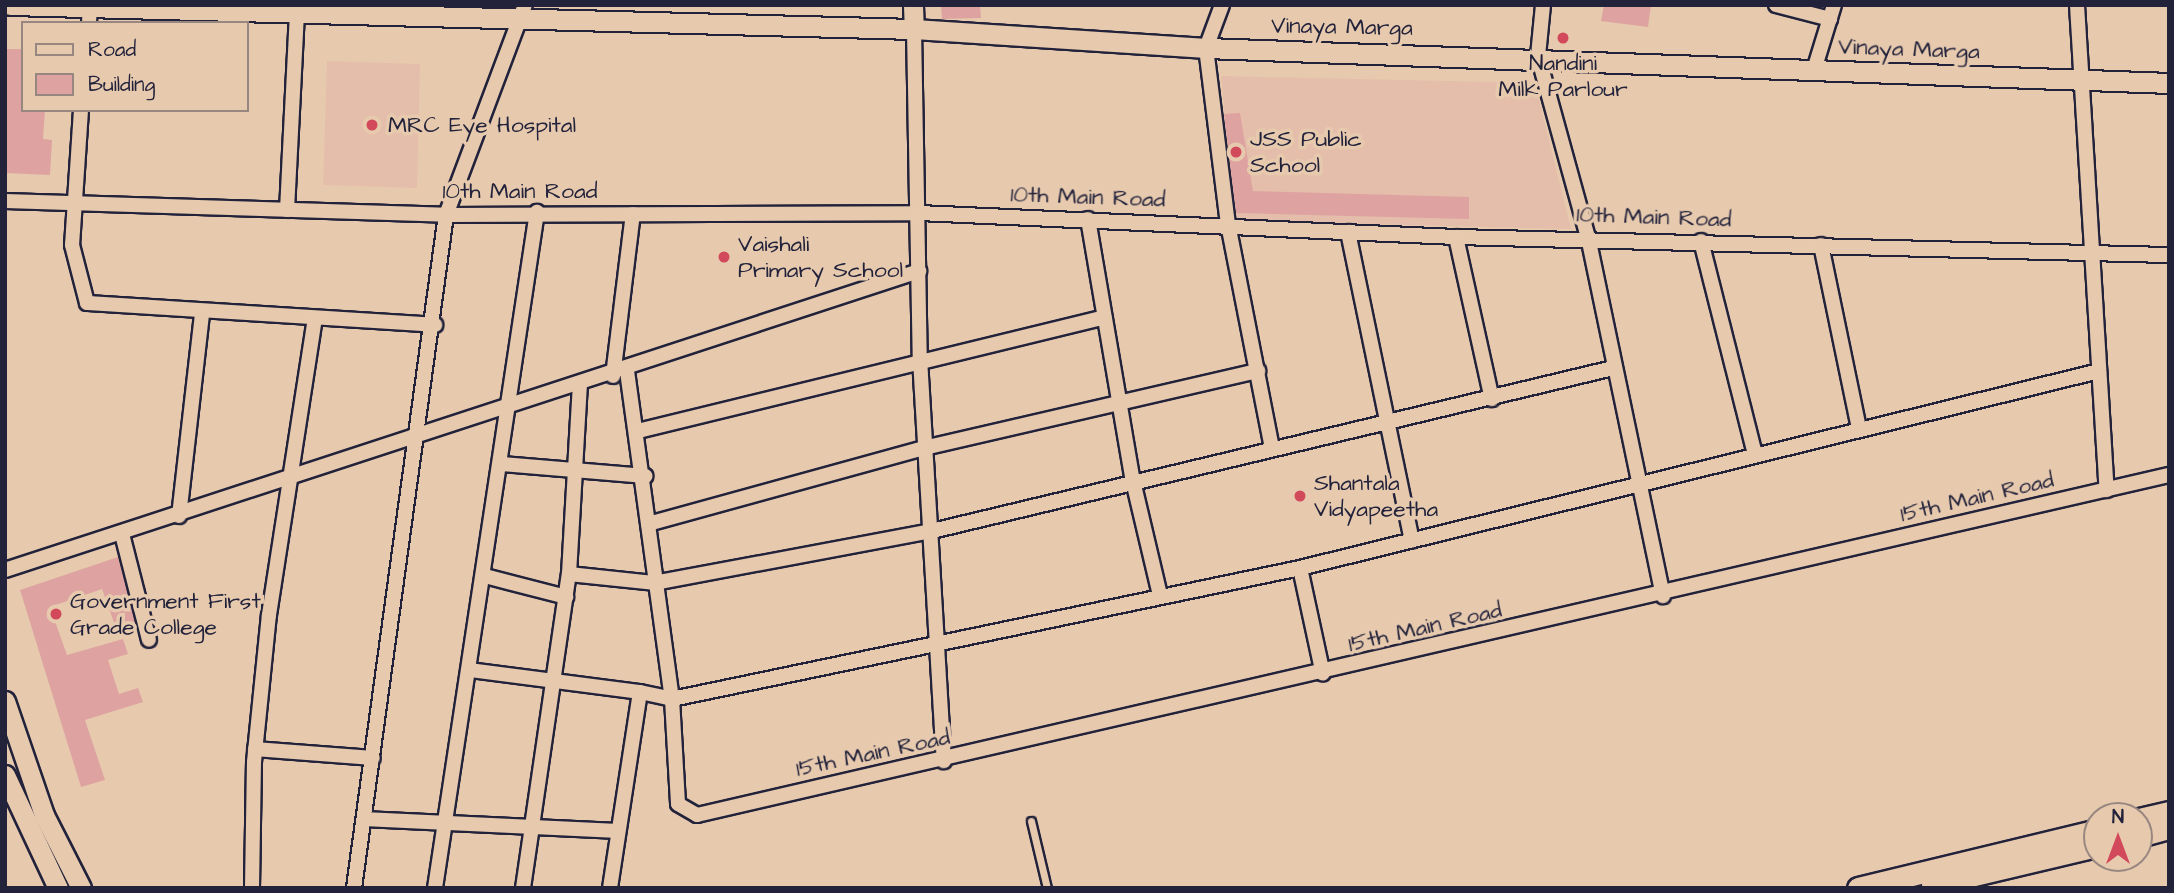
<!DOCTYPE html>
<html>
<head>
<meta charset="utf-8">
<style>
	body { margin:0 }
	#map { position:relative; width:2174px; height:893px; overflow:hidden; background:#e7caae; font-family:"Architects Daughter",sans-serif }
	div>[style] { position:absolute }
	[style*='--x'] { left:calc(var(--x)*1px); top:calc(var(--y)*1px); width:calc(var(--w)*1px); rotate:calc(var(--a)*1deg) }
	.built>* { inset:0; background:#e4beaa }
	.building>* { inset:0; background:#dea3a1 }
	.roads { filter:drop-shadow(2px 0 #22223b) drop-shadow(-2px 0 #22223b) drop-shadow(0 2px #22223b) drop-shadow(0 -2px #22223b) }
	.lane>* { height:7px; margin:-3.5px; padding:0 3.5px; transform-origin:3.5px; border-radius:3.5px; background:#e7caae }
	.street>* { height:14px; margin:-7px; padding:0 7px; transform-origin:7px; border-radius:7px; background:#e7caae }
	.secondary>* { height:19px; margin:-9.5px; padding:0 9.5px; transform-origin:9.5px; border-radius:9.5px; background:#e7caae }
	.primary>* { height:21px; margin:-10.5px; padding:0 10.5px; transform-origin:10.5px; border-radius:10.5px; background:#e7caae }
	.dots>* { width:19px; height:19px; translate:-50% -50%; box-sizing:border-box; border:4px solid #e7caae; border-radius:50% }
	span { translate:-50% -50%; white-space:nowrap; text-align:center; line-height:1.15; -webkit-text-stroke:7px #e7caae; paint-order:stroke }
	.street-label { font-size:23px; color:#22223b }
	.poi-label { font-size:23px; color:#22223b }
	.left { translate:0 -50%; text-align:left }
	.frame { position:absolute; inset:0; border:7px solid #22223b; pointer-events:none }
	.legend { position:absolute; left:21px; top:21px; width:228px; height:91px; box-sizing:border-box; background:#e7caae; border:2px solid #988780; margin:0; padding:9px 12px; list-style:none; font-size:21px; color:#22223b }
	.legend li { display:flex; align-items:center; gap:14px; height:35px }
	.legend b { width:35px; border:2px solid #988780 }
	.north { position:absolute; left:2083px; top:802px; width:70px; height:70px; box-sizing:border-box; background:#e7caae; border:2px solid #988780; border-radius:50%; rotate:0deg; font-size:19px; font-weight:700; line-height:28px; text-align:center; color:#22223b }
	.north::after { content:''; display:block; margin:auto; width:24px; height:32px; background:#d1495b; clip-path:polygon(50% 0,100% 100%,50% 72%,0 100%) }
</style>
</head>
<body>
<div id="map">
	<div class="built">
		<i style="clip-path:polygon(327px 61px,420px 64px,417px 188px,323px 185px)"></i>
		<i style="clip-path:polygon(1221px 76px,1535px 83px,1571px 229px,1235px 221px)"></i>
	</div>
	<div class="building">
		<i style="clip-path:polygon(941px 5px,980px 5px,981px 18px,942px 19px)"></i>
		<i style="clip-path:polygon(1604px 5px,1651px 5px,1648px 27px,1601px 21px)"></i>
		<i style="clip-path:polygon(5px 49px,23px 49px,23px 110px,45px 110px,43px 139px,52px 140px,50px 175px,5px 173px)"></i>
		<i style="clip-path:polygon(1240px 113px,1253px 191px,1469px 197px,1469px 219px,1236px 213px,1224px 114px)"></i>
		<i style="clip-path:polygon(118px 557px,135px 622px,116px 628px,102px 589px,50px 607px,67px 655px,123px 639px,128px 654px,108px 660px,119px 694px,138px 688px,143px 702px,85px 720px,105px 780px,81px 787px,20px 590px)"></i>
	</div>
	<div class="roads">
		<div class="lane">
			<i style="--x:1031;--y:821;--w:69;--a:76.6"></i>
		</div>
		<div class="street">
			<i style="--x:1222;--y:5;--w:46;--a:110.4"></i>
			<i style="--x:1206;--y:48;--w:177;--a:82.9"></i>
			<i style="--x:1228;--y:224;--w:229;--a:78.9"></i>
			<i style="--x:1543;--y:5;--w:51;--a:95.6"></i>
			<i style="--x:1538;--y:56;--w:188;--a:74.6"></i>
			<i style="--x:1588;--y:237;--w:367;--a:78.2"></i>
			<i style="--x:1776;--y:5;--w:56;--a:14.5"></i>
			<i style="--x:2077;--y:5;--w:486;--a:86.5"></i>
			<i style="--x:89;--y:23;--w:18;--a:-87"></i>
			<i style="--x:914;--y:29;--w:330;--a:89"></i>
			<i style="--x:920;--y:359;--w:403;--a:86.6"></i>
			<i style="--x:1814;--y:70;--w:68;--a:-72.9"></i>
			<i style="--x:81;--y:110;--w:135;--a:93.8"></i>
			<i style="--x:72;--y:245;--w:60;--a:75.5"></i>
			<i style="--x:87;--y:303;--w:349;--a:3.6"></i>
			<i style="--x:5;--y:201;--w:441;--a:1.8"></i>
			<i style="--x:446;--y:215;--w:473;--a:-0.2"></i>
			<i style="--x:919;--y:213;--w:538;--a:2.56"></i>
			<i style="--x:1456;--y:237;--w:713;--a:1.45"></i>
			<i style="--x:287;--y:210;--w:196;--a:-87.1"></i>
			<i style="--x:1088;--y:219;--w:266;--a:80.3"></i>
			<i style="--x:1133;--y:481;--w:117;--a:76.7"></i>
			<i style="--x:1348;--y:232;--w:315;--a:78.3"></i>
			<i style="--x:1456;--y:237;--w:166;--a:77.5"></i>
			<i style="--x:1701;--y:241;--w:221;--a:75.8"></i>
			<i style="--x:1821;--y:245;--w:188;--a:78.3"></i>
			<i style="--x:627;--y:371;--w:331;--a:82.2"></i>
			<i style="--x:672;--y:699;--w:105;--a:86.7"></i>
			<i style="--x:678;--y:804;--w:22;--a:30"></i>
			<i style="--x:697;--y:815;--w:1511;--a:-13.01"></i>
			<i style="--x:613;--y:376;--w:163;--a:-83"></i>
			<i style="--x:638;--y:431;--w:480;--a:-13.7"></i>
			<i style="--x:502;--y:464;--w:144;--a:4.8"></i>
			<i style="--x:179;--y:516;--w:204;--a:-83.5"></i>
			<i style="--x:648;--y:524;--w:290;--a:-15.4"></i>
			<i style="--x:928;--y:447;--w:339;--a:-13"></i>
			<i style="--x:122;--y:534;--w:109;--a:75.7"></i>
			<i style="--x:1300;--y:568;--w:108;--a:77.8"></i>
			<i style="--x:5;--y:570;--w:962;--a:-18.11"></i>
			<i style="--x:569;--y:574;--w:85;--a:6"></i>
			<i style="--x:654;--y:583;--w:283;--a:-10.6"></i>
			<i style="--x:932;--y:531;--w:700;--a:-13.46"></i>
			<i style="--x:485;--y:576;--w:84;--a:14.5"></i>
			<i style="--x:470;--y:670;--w:171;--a:7.4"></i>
			<i style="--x:255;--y:749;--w:118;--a:4.4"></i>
			<i style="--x:365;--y:819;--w:252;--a:2.7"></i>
			<i style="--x:252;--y:888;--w:126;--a:-89.1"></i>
			<i style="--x:254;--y:762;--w:148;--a:-84.2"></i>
			<i style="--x:269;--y:615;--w:300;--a:-81.2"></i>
			<i style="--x:354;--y:888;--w:679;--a:-82.22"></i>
			<i style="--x:446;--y:215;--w:224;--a:-69.4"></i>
			<i style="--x:435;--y:888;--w:684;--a:-81.42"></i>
			<i style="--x:523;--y:888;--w:317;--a:-81.7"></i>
			<i style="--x:569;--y:574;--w:191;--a:-86.7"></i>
			<i style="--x:610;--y:888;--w:198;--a:-81.3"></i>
			<i style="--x:640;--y:692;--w:33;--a:12"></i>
			<i style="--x:672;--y:699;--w:642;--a:-11.78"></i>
			<i style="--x:1300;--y:568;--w:823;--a:-13.85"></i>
		</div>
		<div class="secondary">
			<i style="--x:10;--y:5;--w:904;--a:1.52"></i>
			<i style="--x:914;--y:29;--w:293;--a:3.7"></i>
			<i style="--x:1206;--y:48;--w:964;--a:2.08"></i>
			<i style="--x:913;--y:5;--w:24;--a:88"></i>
			<i style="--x:5;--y:701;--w:120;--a:71.1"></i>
			<i style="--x:44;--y:815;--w:82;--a:63.1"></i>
			<i style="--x:5;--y:775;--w:125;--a:64.9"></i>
		</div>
		<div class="primary">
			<i style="--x:2139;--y:819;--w:31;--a:-13"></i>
			<i style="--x:2139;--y:836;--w:31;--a:-15"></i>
			<i style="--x:1932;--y:885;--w:170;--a:-13.3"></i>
			<i style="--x:1858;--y:888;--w:246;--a:-13.6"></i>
		</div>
	</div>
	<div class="dots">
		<i style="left:1563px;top:38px;background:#d1495b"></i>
		<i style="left:372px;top:125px;background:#d1495b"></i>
		<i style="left:1236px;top:152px;background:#d1495b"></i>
		<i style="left:724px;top:257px;background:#d1495b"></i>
		<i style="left:1300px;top:496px;background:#d1495b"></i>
		<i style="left:56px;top:614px;background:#d1495b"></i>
	</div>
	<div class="street-label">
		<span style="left:1342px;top:27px;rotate:1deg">Vinaya Marga</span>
		<span style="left:1909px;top:49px;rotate:2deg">Vinaya Marga</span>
		<span style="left:520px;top:191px">10th Main Road</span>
		<span style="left:1088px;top:197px;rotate:2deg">10th Main Road</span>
		<span style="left:1654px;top:217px;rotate:2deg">10th Main Road</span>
		<span style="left:1977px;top:497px;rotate:-13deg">15th Main Road</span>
		<span style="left:1425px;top:627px;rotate:-13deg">15th Main Road</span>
		<span style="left:873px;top:753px;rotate:-12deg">15th Main Road</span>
	</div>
	<div class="poi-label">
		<span style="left:1563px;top:76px">Nandini<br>Milk Parlour</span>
		<span class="left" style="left:388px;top:125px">MRC Eye Hospital</span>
		<span class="left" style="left:1250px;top:152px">JSS Public<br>School</span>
		<span class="left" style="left:738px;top:257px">Vaishali<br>Primary School</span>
		<span class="left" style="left:1314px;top:496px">Shantala<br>Vidyapeetha</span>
		<span class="left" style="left:70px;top:614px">Government First<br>Grade College</span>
	</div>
	<div class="frame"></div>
	<ul class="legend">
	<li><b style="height:9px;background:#e7caae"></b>Road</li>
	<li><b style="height:19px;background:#dea3a1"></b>Building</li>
	</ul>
	<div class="north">N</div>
</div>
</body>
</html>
